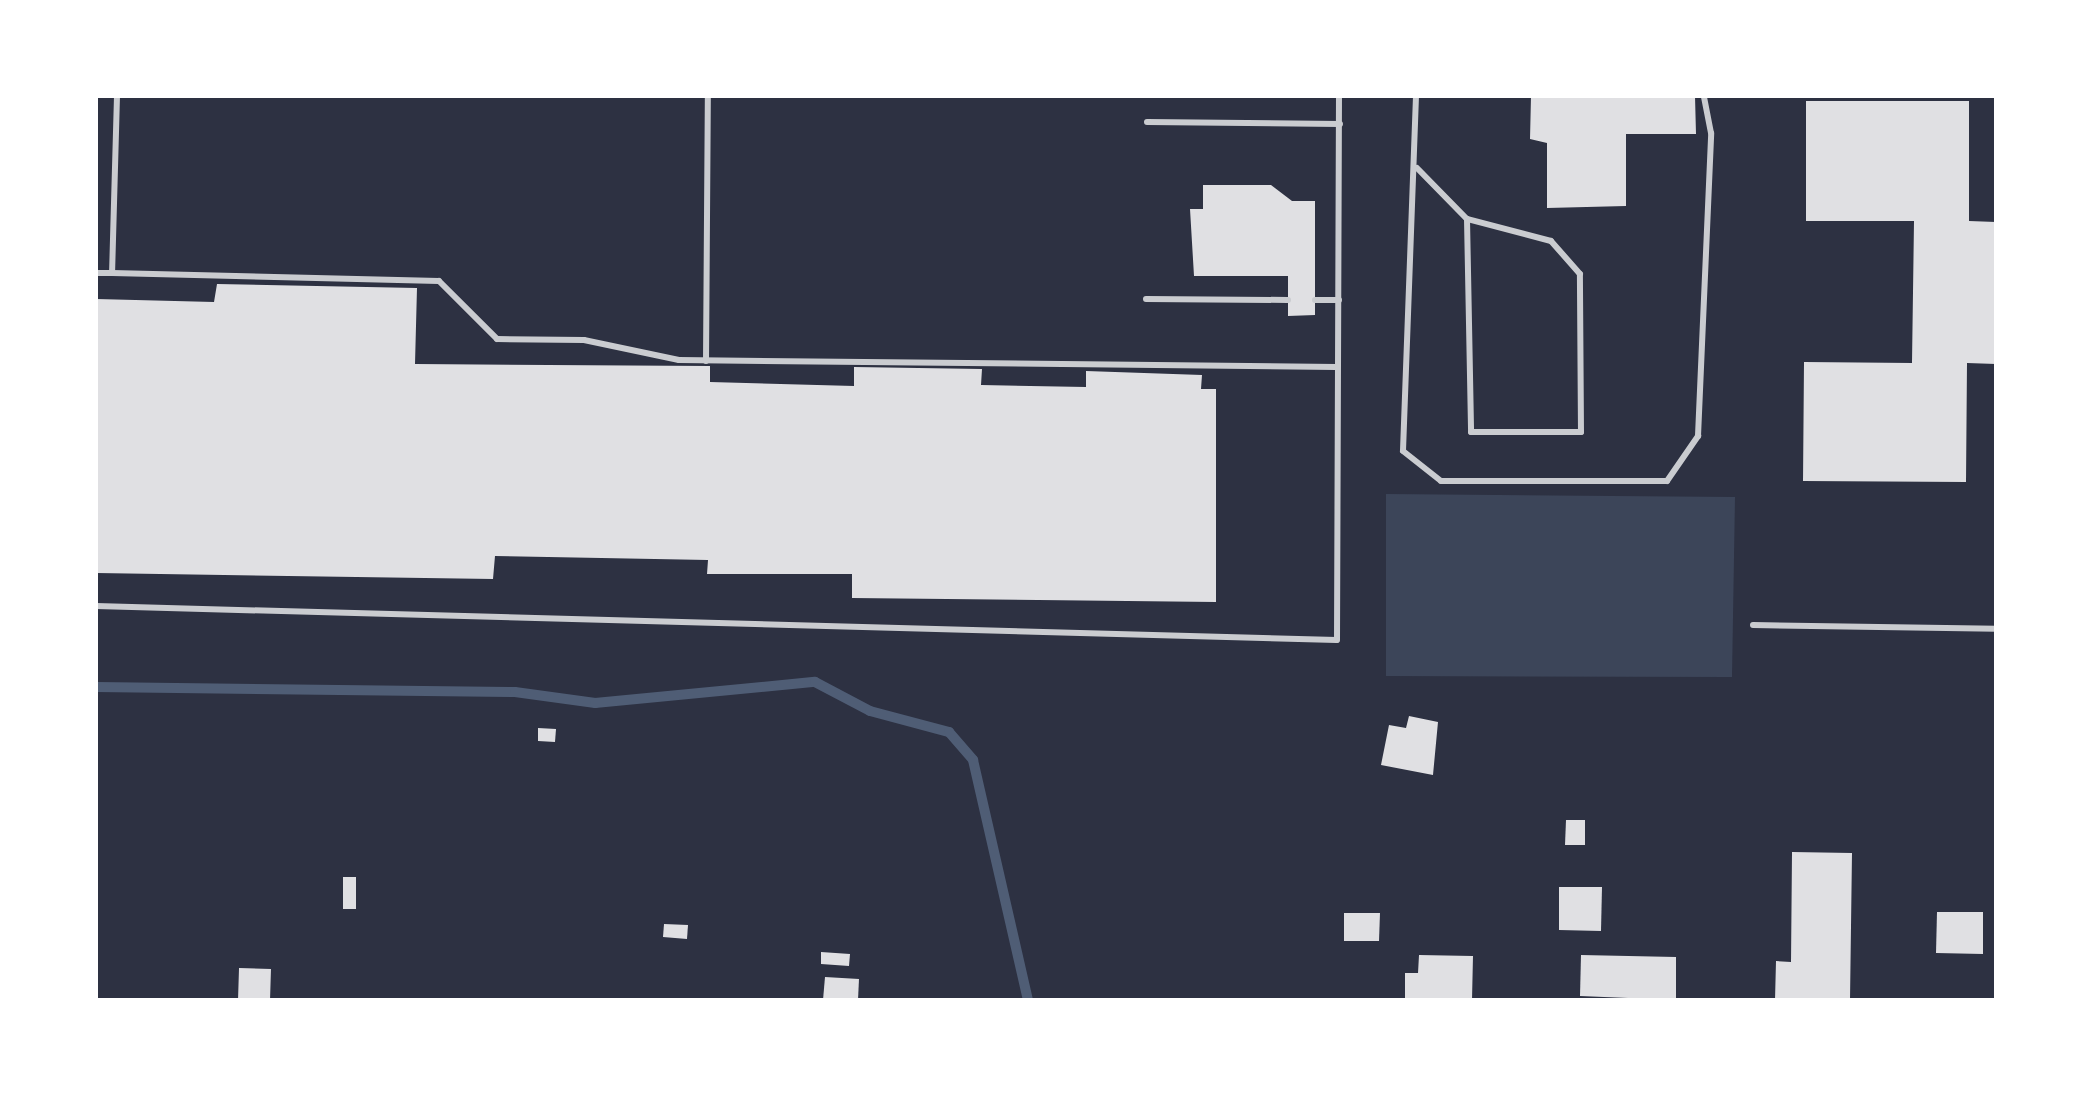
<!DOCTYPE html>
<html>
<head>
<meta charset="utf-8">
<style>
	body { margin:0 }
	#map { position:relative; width:2092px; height:1096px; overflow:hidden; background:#2d3142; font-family:"Noto Sans",sans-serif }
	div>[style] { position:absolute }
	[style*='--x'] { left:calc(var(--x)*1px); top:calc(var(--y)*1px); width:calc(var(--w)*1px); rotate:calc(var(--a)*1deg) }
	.green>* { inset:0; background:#3c4559 }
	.stream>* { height:10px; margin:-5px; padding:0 5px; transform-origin:5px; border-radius:5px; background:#4f5d75 }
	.building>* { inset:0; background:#e0e0e3 }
	.service>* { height:6px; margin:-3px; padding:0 3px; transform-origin:3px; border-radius:3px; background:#caccd0 }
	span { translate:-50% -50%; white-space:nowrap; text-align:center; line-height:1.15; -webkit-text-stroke:7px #fff; paint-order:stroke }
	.frame { position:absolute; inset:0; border:98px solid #fff; pointer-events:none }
</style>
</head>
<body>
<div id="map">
	<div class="green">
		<i style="clip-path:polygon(1386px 494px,1735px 497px,1732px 677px,1386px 676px)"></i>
	</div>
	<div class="stream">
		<i style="--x:96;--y:687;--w:419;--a:0.7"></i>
		<i style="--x:515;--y:692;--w:81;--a:7.8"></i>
		<i style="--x:595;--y:703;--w:221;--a:-5.5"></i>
		<i style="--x:815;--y:682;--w:62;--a:27.8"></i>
		<i style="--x:870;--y:711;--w:82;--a:14.9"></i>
		<i style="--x:949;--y:732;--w:37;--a:49"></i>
		<i style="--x:973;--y:760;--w:246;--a:77.1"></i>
	</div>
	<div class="building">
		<i style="clip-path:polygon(1531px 96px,1695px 96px,1696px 134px,1626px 134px,1626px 206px,1547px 208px,1547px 143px,1530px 139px)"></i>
		<i style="clip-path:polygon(1806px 101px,1969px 101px,1969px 221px,1996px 222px,1996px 364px,1967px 363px,1966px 482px,1803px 481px,1804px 362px,1912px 363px,1914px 221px,1806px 221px)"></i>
		<i style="clip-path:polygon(1203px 185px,1271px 185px,1292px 201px,1315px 201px,1315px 315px,1288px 316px,1288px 276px,1194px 276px,1190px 209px,1203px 209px)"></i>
		<i style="clip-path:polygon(217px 284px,417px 288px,415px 364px,710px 366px,710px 382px,854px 386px,854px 367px,982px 369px,981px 385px,1086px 387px,1086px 371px,1202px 375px,1201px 389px,1216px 389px,1216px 602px,852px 598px,852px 574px,707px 574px,708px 560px,495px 556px,493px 579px,96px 573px,96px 299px,214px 302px)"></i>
		<i style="clip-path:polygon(1409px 716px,1438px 722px,1433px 775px,1381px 765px,1389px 725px,1406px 728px)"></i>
		<i style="clip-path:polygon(538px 728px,556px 729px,555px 742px,538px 741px)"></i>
		<i style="clip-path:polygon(1566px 820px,1585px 820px,1585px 845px,1565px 845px)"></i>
		<i style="clip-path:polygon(1792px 852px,1852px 853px,1850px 1000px,1775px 1000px,1776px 961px,1791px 962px)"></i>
		<i style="clip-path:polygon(343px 877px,356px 877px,356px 909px,343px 909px)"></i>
		<i style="clip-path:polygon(1559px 887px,1602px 887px,1601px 931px,1559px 930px)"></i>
		<i style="clip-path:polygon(1937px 912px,1983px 912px,1983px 954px,1936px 953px)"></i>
		<i style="clip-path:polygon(1344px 913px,1380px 913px,1379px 941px,1344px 941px)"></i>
		<i style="clip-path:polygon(664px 924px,688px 925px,687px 939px,663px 937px)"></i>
		<i style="clip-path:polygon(821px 952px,850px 954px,849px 966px,821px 964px)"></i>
		<i style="clip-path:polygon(1419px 955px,1473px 956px,1472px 1000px,1405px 1000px,1405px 973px,1418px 973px)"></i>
		<i style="clip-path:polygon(1581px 955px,1676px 957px,1676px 1000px,1580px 996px)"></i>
		<i style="clip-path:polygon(239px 968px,271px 969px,270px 1000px,238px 1000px)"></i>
		<i style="clip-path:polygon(825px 977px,859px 979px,858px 1000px,823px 1000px)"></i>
	</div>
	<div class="service">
		<i style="--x:117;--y:96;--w:177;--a:91.6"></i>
		<i style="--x:112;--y:273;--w:327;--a:1.4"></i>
		<i style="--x:439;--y:281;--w:82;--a:45"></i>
		<i style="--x:497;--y:339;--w:87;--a:0.7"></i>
		<i style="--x:584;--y:340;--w:97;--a:11.9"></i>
		<i style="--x:679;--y:360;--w:657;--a:0.61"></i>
		<i style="--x:1416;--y:96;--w:355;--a:92.1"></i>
		<i style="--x:1403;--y:451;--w:48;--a:38.3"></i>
		<i style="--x:1441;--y:481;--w:226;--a:0"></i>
		<i style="--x:1667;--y:481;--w:55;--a:-55.4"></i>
		<i style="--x:1698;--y:436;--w:303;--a:-87.5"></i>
		<i style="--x:1711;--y:133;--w:38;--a:-101"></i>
		<i style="--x:1147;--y:122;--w:193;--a:0.6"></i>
		<i style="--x:1417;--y:168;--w:71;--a:45.6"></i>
		<i style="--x:1467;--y:219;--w:213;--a:88.9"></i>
		<i style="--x:1471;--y:432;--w:110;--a:0"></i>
		<i style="--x:1581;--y:432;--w:158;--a:-90.4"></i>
		<i style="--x:1580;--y:274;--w:44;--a:-131.3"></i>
		<i style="--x:1551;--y:241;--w:87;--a:-165.3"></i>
		<i style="--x:96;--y:273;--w:16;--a:0"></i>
		<i style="--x:1146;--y:299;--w:142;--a:0.4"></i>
		<i style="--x:1315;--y:300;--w:24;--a:0"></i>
		<i style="--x:706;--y:361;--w:265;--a:-89.6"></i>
		<i style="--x:96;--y:606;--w:1241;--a:1.57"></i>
		<i style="--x:1337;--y:640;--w:544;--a:-89.79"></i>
		<i style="--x:1753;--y:625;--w:243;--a:0.9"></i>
	</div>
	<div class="frame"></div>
</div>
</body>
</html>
